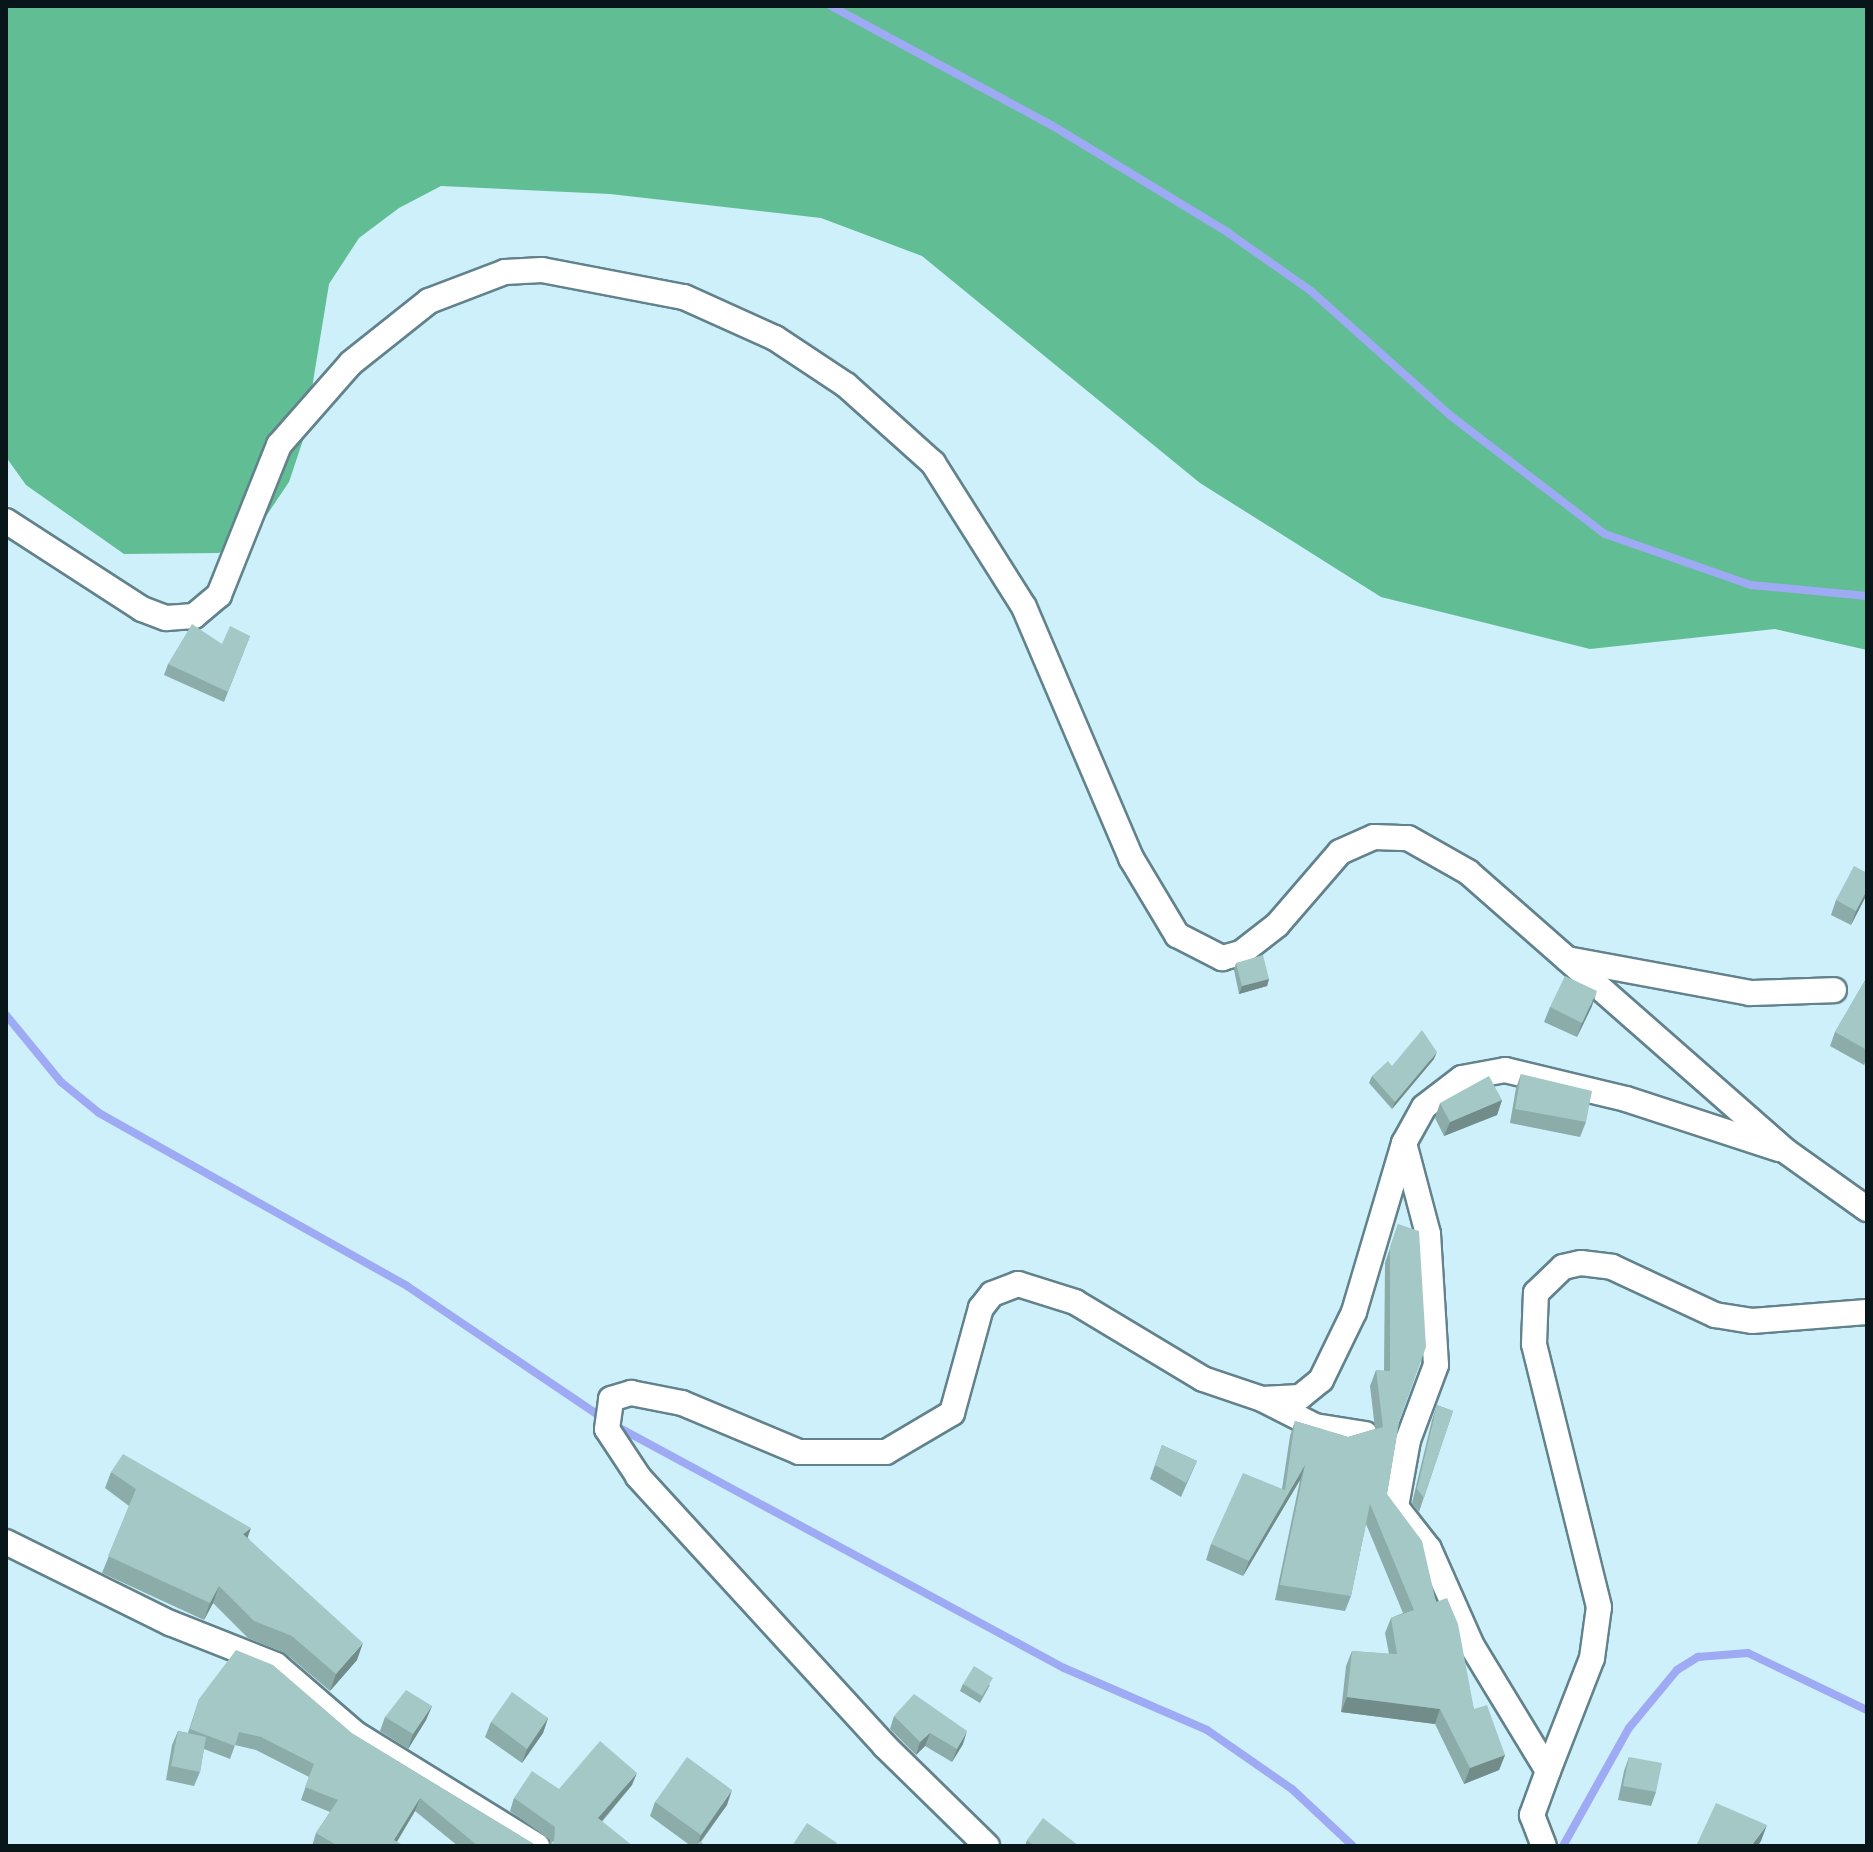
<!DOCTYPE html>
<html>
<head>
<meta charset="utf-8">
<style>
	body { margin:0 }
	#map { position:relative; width:1873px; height:1852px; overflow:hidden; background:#cdf0fb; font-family:Signika,sans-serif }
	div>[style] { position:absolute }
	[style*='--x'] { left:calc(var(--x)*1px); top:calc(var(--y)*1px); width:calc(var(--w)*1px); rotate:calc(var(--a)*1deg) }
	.forest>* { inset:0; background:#61bd93 }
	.stream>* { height:8px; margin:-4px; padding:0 4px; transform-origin:4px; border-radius:4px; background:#9faaf5 }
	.roads { filter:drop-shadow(2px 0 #62828c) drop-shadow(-2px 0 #62828c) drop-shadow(0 2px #62828c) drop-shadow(0 -2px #62828c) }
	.street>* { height:24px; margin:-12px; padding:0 12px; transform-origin:12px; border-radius:12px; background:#fff }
	.wall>* { inset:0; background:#8caca9 }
	.shaded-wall>* { inset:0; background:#728c8a }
	.building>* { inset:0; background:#a3c8c5 }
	span { translate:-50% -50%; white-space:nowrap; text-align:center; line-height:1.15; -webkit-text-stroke:8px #fff; paint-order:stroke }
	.frame { position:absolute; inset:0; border:8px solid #081519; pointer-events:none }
</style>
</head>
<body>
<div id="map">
	<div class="forest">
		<i style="clip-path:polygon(6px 6px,1867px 6px,1867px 650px,1775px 629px,1590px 649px,1381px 597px,1200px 483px,922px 256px,821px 218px,610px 194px,441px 186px,399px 208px,359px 238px,329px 284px,304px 437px,289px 482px,260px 525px,219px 553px,124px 554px,26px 485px,6px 457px)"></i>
	</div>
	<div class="stream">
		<i style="--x:831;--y:6;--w:252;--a:28.4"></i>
		<i style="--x:1053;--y:126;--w:204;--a:31.3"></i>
		<i style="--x:1227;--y:232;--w:103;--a:35.1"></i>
		<i style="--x:1311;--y:291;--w:188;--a:41.8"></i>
		<i style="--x:1451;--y:416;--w:194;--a:37.5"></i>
		<i style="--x:1605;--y:534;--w:155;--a:19.3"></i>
		<i style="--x:1751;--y:585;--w:117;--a:5.4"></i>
		<i style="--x:6;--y:1015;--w:87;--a:50.6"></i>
		<i style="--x:61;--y:1082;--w:49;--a:39.2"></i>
		<i style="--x:99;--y:1113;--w:353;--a:29.3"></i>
		<i style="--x:407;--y:1286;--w:238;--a:34"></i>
		<i style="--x:616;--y:1426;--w:509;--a:28.38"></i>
		<i style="--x:1064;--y:1668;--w:156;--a:23.4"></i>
		<i style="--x:1207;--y:1730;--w:103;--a:34.8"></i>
		<i style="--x:1292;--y:1789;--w:83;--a:43.1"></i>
		<i style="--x:1563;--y:1846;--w:135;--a:-60.8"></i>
		<i style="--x:1629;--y:1728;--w:75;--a:-50.4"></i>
		<i style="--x:1677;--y:1670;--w:25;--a:-32"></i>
		<i style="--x:1698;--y:1657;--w:50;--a:-4.6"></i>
		<i style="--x:1748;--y:1653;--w:132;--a:25.6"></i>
	</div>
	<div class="roads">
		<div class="street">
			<i style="--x:6;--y:521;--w:162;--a:32.9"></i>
			<i style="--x:142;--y:609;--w:26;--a:21"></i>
			<i style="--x:166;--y:618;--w:28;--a:-4"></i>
			<i style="--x:194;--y:616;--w:33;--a:-40"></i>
			<i style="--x:219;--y:595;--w:162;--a:-68.2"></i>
			<i style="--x:279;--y:445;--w:109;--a:-48.7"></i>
			<i style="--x:351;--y:363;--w:100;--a:-38.5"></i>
			<i style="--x:429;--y:301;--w:81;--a:-20.9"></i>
			<i style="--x:505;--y:272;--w:37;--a:-3"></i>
			<i style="--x:542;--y:270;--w:145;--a:10.8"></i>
			<i style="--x:684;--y:297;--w:100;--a:24.3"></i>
			<i style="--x:775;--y:338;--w:85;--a:33.5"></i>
			<i style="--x:846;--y:385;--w:117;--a:41.9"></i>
			<i style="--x:933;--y:463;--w:170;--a:57.7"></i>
			<i style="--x:1024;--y:607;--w:273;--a:66.9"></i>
			<i style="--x:1131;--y:858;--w:90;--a:59.1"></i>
			<i style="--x:1177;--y:935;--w:51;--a:27.1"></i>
			<i style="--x:1222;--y:958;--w:20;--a:-15"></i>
			<i style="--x:1241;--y:953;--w:46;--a:-37.9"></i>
			<i style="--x:1277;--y:925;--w:96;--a:-49.2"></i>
			<i style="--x:1340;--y:852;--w:37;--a:-24"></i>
			<i style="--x:1374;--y:837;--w:34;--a:2"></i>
			<i style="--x:1408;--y:838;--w:69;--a:29.5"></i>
			<i style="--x:1468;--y:872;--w:424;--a:41.3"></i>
			<i style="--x:1787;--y:1152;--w:98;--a:35.5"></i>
			<i style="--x:1567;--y:959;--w:186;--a:10.5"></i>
			<i style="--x:1750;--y:993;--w:84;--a:-2"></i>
			<i style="--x:1404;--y:1143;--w:94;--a:75.2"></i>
			<i style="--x:1428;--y:1234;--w:131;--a:86.5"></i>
			<i style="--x:1436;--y:1365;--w:80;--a:110.5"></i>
			<i style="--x:1408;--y:1440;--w:68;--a:100.2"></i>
			<i style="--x:1396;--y:1507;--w:53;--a:51.8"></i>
			<i style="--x:1429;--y:1549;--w:106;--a:66.1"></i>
			<i style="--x:1472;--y:1646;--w:146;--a:58.7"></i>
			<i style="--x:1548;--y:1771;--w:47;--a:110"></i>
			<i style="--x:1532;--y:1815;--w:33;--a:69"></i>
			<i style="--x:1264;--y:1400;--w:57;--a:27"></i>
			<i style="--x:1315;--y:1426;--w:51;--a:9.1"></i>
			<i style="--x:6;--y:1542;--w:183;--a:26.3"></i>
			<i style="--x:170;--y:1623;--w:114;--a:21.6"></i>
			<i style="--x:276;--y:1665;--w:106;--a:40.8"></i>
			<i style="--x:356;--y:1734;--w:213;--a:31.7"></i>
			<i style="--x:1548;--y:1771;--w:121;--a:-68.7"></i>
			<i style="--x:1592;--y:1658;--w:51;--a:-82.2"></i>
			<i style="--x:1599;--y:1607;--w:271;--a:-103.9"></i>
			<i style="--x:1534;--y:1344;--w:51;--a:-87.8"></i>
			<i style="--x:1536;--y:1293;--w:37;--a:-44"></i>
			<i style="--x:1563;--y:1267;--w:18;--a:-13"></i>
			<i style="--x:1581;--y:1263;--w:31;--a:7"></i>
			<i style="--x:1612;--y:1267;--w:114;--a:25"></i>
			<i style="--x:1715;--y:1315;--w:37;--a:9"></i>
			<i style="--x:1752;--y:1321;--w:115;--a:-4.5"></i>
			<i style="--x:987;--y:1846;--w:143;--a:-135.6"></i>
			<i style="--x:885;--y:1746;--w:366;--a:-132.5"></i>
			<i style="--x:638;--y:1476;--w:56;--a:-123.4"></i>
			<i style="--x:607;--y:1429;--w:30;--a:-82"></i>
			<i style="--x:611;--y:1399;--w:21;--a:-17"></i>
			<i style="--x:631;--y:1393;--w:52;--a:11.1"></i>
			<i style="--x:682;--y:1403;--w:127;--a:22.7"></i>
			<i style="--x:799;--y:1452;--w:87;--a:0"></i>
			<i style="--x:886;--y:1452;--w:77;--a:-30.6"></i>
			<i style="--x:952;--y:1413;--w:109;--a:-74.6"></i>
			<i style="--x:981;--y:1308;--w:18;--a:-52"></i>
			<i style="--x:992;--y:1294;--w:28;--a:-21"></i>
			<i style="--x:1018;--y:1284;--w:60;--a:17.5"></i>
			<i style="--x:1075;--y:1302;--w:149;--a:31"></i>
			<i style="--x:1203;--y:1379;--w:62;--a:18.7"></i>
			<i style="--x:1262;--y:1399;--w:38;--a:-3"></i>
			<i style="--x:1300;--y:1397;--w:27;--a:-39"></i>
			<i style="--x:1321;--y:1380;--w:76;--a:-64.1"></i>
			<i style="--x:1354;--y:1312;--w:176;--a:-73.5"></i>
			<i style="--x:1404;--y:1143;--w:41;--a:-60.9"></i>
			<i style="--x:1424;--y:1107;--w:48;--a:-37.3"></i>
			<i style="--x:1462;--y:1078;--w:44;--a:-10.5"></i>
			<i style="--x:1505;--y:1070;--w:124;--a:13.5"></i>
			<i style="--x:1626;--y:1099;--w:161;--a:18.1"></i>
		</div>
	</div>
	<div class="wall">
		<i style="clip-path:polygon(250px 636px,224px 702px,164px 675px,168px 664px,222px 644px)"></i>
		<i style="clip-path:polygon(1867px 873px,1867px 894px,1851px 925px,1831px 915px,1836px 900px)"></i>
		<i style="clip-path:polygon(1236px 963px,1269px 979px,1267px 986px,1239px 994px,1234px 970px)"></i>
		<i style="clip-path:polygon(1867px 977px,1867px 1059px,1864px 1065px,1830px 1046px,1835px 1032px)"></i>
		<i style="clip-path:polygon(1592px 1006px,1577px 1037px,1544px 1022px,1550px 1007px)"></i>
		<i style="clip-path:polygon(1434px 1059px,1392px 1109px,1369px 1083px,1372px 1076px,1392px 1066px)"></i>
		<i style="clip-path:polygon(1521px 1074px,1586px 1122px,1580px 1137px,1510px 1123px,1516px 1088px)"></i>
		<i style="clip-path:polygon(1502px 1100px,1497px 1115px,1444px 1136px,1435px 1118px,1440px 1103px)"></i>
		<i style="clip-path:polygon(1398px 1224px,1399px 1422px,1387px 1494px,1436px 1602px,1474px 1709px,1505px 1755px,1499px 1770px,1464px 1784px,1435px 1724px,1341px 1712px,1346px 1666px,1352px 1651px,1389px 1654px,1385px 1633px,1391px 1618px,1403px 1613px,1366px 1524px,1351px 1596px,1345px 1611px,1275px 1600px,1300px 1480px,1243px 1576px,1206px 1560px,1211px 1544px,1282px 1489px,1290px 1436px,1295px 1421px,1348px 1437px,1375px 1429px,1370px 1386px,1376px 1370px,1384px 1371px,1385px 1263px)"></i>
		<i style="clip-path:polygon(1437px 1405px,1453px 1411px,1419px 1512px,1412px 1503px,1432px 1420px)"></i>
		<i style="clip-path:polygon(1162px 1445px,1197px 1461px,1181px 1497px,1150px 1479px)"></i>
		<i style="clip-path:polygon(111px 1472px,248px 1538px,357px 1660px,330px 1691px,285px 1653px,248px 1638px,213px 1603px,204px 1620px,102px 1573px,129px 1506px,105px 1488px)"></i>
		<i style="clip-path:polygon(963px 1684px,990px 1685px,980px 1703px,960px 1691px)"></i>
		<i style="clip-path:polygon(199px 1699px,353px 1734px,537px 1846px,458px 1846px,415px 1811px,397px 1842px,404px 1846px,312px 1846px,316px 1833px,330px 1812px,301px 1800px,309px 1777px,256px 1750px,235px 1745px,230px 1759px,204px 1749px,200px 1772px,194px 1786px,166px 1780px,172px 1745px,178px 1731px,188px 1733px)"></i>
		<i style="clip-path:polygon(432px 1706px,426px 1720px,408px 1749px,380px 1731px,385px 1717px)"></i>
		<i style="clip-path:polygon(894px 1716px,963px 1744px,952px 1762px,925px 1746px,916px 1755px,890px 1729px)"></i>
		<i style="clip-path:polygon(548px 1718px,543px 1733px,522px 1763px,485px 1737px,491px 1722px)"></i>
		<i style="clip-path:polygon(1629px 1757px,1656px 1792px,1651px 1806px,1618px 1800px,1624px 1771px)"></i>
		<i style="clip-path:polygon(632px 1785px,602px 1822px,550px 1843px,550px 1840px,510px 1811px,514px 1798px,559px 1789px)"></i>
		<i style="clip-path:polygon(655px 1802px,727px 1805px,701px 1842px,705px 1846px,691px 1846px,650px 1816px)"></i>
		<i style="clip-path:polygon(1027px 1840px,1079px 1846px,1025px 1846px)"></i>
	</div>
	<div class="shaded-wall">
		<i style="clip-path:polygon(1867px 890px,1867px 894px,1851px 925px,1856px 911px)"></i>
		<i style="clip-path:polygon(1269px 979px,1267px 986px,1239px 994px,1242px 986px)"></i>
		<i style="clip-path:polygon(1597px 991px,1592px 1006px,1577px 1037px,1582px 1023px)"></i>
		<i style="clip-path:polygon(1437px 1052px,1434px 1059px,1392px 1109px,1395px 1102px)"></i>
		<i style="clip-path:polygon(1502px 1100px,1497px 1115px,1444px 1136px,1450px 1122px)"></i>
		<i style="clip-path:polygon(1305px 1465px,1300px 1480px,1243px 1576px,1249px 1561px)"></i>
		<i style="clip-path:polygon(251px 1528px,245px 1545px,243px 1534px)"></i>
		<i style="clip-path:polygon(219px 1586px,213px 1603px,204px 1620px,210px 1603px)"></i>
		<i style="clip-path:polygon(363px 1643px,357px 1660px,330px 1691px,336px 1674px)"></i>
		<i style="clip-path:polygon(1347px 1697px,1440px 1709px,1435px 1724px,1341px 1712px)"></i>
		<i style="clip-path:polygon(432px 1706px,426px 1720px,408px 1749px,413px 1734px)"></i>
		<i style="clip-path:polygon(548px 1718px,543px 1733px,522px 1763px,527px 1749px)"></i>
		<i style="clip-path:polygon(967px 1731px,963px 1744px,952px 1762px,957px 1749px)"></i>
		<i style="clip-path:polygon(930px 1733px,925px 1746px,916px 1755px,920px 1742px)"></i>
		<i style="clip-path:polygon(1505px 1755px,1499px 1770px,1464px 1784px,1470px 1768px)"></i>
		<i style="clip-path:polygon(637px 1773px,632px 1785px,593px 1831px,598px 1818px)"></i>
		<i style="clip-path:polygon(732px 1790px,727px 1805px,697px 1846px,701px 1835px)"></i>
		<i style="clip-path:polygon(420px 1798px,415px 1811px,394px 1846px,394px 1840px)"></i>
		<i style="clip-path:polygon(1767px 1825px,1761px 1841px,1758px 1846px,1751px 1846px)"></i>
	</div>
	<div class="building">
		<i style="clip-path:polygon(192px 624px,222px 644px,230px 626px,250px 636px,228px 692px,168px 664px)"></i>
		<i style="clip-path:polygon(1854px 866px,1867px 873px,1867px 890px,1856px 911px,1836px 900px)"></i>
		<i style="clip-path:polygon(1263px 955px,1269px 979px,1242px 986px,1236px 963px)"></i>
		<i style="clip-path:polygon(1565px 976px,1597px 991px,1582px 1023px,1550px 1007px)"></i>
		<i style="clip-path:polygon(1867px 977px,1867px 1050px,1835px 1032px)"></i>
		<i style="clip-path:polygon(1422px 1030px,1437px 1052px,1395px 1102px,1372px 1076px,1388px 1061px,1392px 1066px)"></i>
		<i style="clip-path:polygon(1521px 1074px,1592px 1091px,1586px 1122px,1515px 1109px)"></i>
		<i style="clip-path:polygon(1489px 1076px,1502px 1100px,1450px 1122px,1440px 1103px)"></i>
		<i style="clip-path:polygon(1398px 1224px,1419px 1231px,1426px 1347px,1399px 1422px,1387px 1494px,1422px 1541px,1436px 1602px,1447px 1598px,1458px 1624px,1474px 1709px,1487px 1705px,1505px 1755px,1470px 1768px,1440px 1709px,1347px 1697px,1352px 1651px,1397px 1654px,1391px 1618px,1414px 1610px,1370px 1504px,1351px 1596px,1280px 1585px,1305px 1465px,1249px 1561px,1211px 1544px,1243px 1473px,1285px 1490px,1295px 1421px,1348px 1437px,1383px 1427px,1376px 1370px,1390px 1371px,1390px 1247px)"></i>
		<i style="clip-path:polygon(1437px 1405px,1453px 1411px,1424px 1498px,1417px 1489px)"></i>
		<i style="clip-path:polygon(1162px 1445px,1197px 1461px,1186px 1483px,1155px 1465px)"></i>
		<i style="clip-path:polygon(123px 1454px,251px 1528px,243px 1534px,363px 1643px,336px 1674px,292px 1636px,254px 1621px,219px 1586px,210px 1603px,108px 1556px,136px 1489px,111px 1472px)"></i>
		<i style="clip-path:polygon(236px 1650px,273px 1665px,353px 1734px,537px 1846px,478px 1846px,420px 1798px,394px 1840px,404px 1846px,338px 1846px,316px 1833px,338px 1800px,305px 1787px,314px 1764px,261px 1737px,239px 1732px,235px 1746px,190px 1729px,199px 1699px)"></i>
		<i style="clip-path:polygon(974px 1666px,993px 1678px,982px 1696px,963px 1684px)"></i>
		<i style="clip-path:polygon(406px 1690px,432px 1706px,413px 1734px,385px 1717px)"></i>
		<i style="clip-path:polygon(512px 1692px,548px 1718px,527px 1749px,491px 1722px)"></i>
		<i style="clip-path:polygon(914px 1694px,967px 1731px,957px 1749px,930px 1733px,920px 1742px,894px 1716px)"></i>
		<i style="clip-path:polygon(178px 1731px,206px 1737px,200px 1772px,171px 1766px)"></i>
		<i style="clip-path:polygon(600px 1741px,637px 1773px,598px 1818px,633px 1846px,545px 1846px,554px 1842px,555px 1827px,514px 1798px,532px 1771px,559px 1789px)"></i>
		<i style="clip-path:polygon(687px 1757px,732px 1790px,701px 1835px,655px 1802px)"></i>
		<i style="clip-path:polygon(1629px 1757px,1662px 1763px,1656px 1792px,1623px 1786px)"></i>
		<i style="clip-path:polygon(1716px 1803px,1767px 1825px,1751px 1846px,1696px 1846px)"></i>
		<i style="clip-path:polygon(1043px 1818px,1079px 1846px,1034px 1846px,1027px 1840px)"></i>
		<i style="clip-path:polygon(807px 1823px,837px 1843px,835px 1846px,792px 1846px)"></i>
		<i style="clip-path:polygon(700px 1841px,705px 1846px,696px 1846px)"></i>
	</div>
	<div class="frame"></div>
</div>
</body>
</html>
